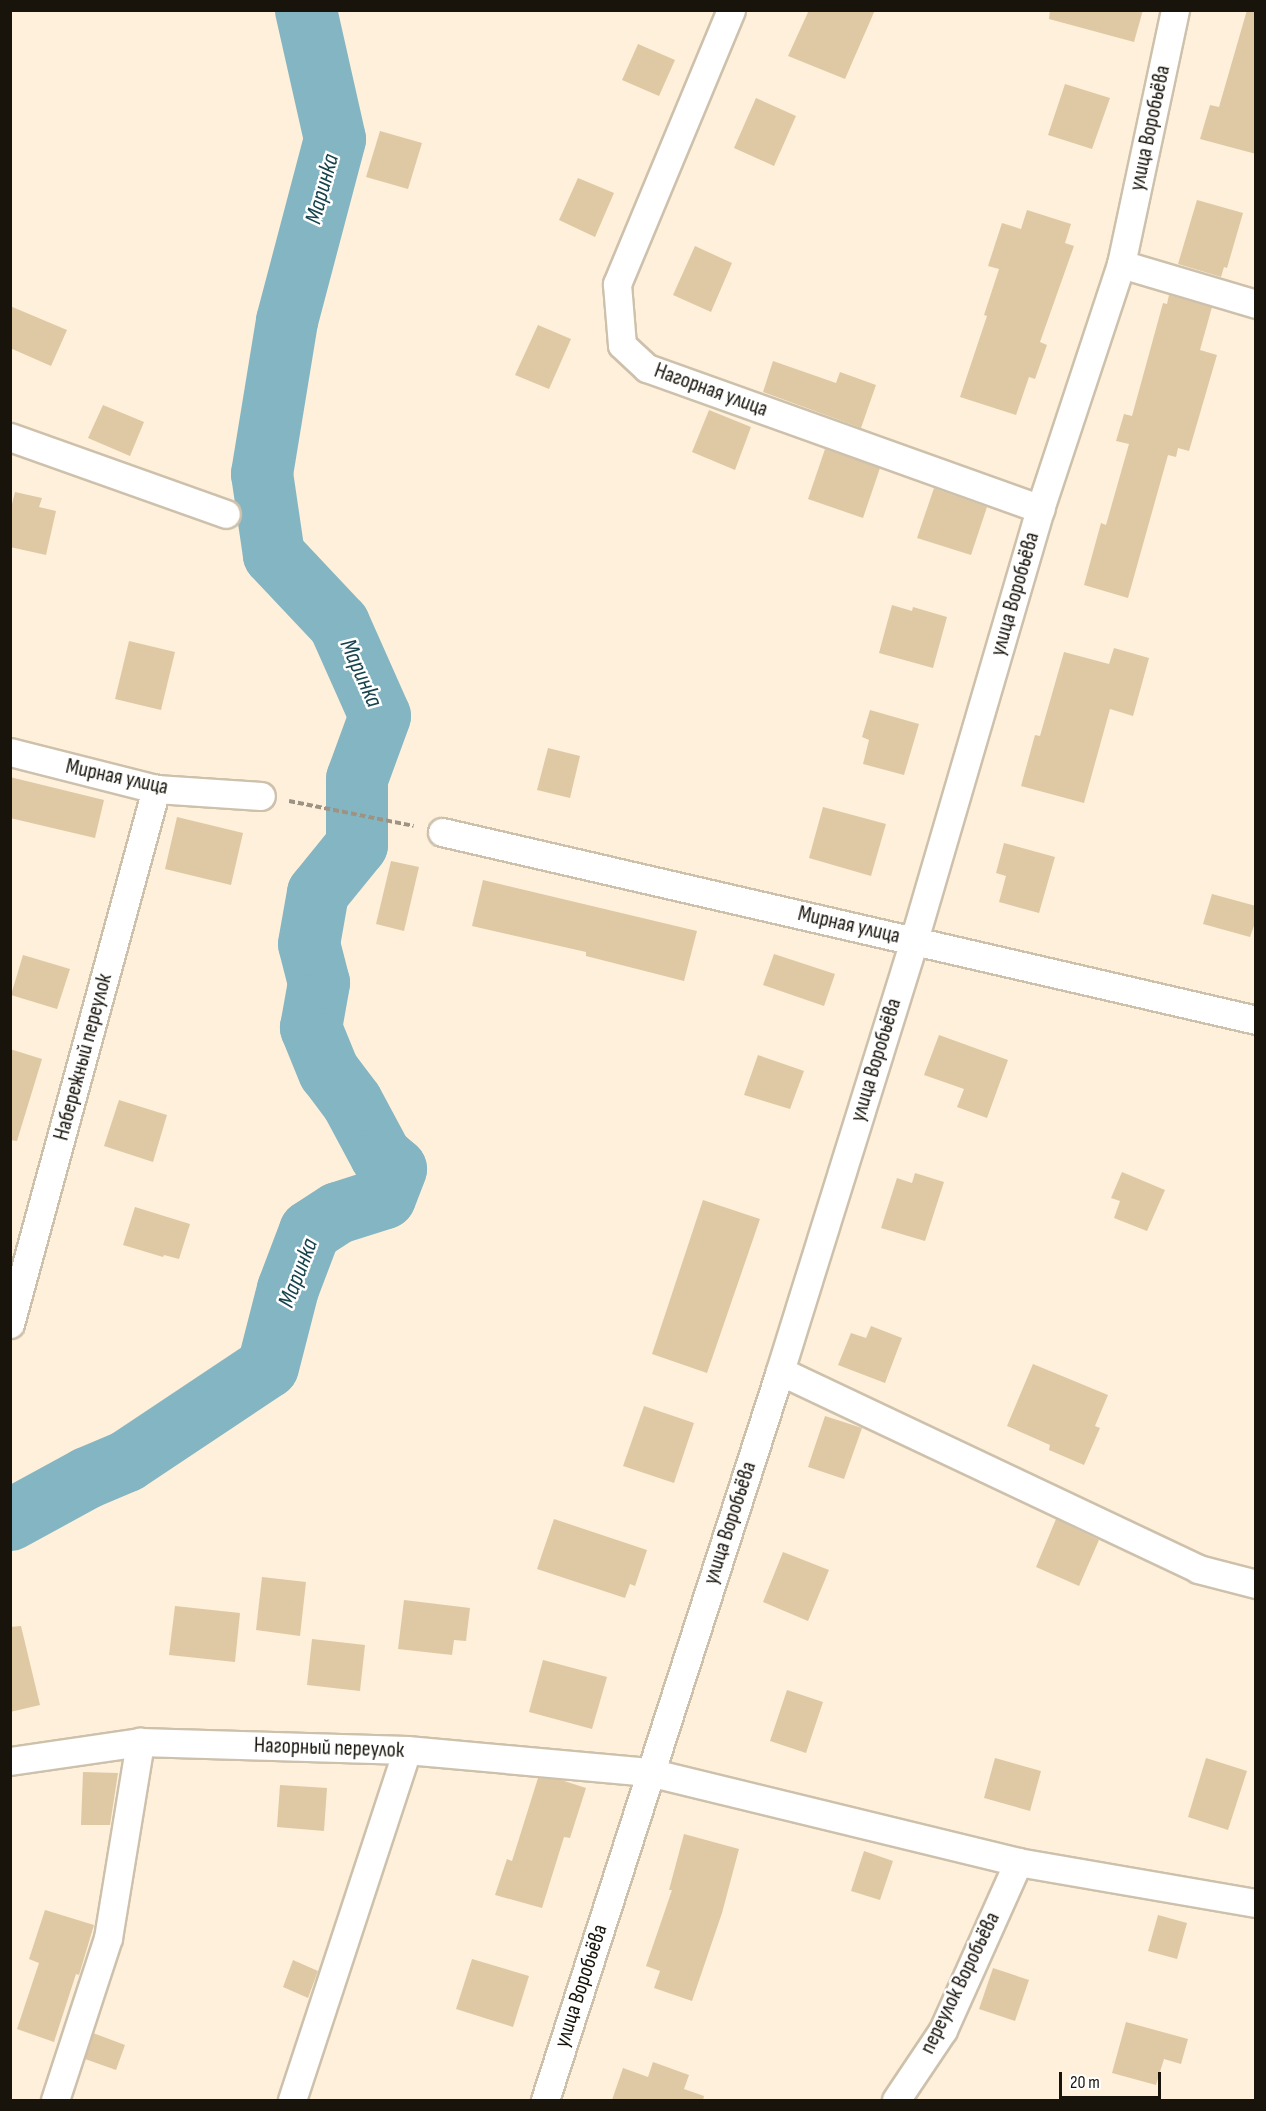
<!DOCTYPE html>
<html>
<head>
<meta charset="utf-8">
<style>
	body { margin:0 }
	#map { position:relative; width:1266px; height:2111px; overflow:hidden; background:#fef0da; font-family:"Sofia Sans Condensed",sans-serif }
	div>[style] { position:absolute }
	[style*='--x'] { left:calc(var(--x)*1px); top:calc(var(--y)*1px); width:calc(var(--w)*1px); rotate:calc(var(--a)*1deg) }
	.river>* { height:62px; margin:-31px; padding:0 31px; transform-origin:31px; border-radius:31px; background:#84b5c2 }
	.building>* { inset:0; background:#dfc9a4 }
	.path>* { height:4px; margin-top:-2px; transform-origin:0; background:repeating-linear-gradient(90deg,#9d9383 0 6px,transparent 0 9px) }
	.roads { filter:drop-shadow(2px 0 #cec1ac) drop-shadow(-2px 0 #cec1ac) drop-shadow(0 2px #cec1ac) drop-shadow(0 -2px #cec1ac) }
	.minor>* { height:27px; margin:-13.5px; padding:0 13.5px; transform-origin:13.5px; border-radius:13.5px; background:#fff }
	span { translate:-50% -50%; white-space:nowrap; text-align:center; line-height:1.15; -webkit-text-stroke:5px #fff; paint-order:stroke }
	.street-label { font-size:22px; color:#18140c }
	.water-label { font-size:24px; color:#17434d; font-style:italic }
	.frame { position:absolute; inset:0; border:12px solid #18140c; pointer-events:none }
	.scale { position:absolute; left:1059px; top:2072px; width:102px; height:27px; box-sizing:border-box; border:3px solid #18140c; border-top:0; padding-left:8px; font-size:18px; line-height:21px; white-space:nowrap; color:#18140c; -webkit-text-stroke:4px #fff; paint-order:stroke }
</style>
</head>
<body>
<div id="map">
	<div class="river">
		<i style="--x:10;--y:1520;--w:88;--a:-28.6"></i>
		<i style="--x:87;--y:1478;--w:43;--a:-23"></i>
		<i style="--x:127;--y:1461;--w:169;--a:-33.7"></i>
		<i style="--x:268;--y:1367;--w:81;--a:-75.6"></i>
		<i style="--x:288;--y:1289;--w:62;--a:-69.2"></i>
		<i style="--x:310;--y:1231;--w:33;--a:-33"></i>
		<i style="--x:338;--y:1213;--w:49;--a:-17.7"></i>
		<i style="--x:385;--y:1198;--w:31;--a:-69"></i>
		<i style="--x:396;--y:1169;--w:20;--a:-139"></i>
		<i style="--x:381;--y:1156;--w:61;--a:-118.2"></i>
		<i style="--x:352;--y:1102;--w:38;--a:-127"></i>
		<i style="--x:329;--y:1072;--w:48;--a:-112.2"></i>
		<i style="--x:311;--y:1028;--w:46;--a:-79.9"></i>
		<i style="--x:319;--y:983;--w:40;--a:-104.4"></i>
		<i style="--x:309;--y:944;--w:52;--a:-80"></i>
		<i style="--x:318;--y:893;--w:62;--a:-50.9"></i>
		<i style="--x:357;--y:845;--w:66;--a:-90"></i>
		<i style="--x:357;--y:779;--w:67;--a:-69.9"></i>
		<i style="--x:380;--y:716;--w:101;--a:-114"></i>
		<i style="--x:339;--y:624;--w:95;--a:-133.3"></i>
		<i style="--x:274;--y:555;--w:82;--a:-98.4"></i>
		<i style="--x:262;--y:474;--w:155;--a:-80.7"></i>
		<i style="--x:287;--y:321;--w:188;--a:-75.2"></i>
		<i style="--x:335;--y:139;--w:132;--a:-102.7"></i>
	</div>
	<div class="building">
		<i style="clip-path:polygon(809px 10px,875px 10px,845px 79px,788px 56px)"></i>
		<i style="clip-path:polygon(1050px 10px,1143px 10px,1134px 42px,1049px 19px)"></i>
		<i style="clip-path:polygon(1247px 10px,1256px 10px,1256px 154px,1200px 139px,1210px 105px,1219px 107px)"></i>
		<i style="clip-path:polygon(638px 44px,675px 60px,659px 96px,622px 80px)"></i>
		<i style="clip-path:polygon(1065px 84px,1110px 98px,1092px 149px,1048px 135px)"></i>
		<i style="clip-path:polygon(756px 98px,796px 116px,774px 166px,734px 148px)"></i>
		<i style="clip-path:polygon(380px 131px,422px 143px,408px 189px,366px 177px)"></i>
		<i style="clip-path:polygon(578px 178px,614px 193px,595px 237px,559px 220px)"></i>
		<i style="clip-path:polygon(1197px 200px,1243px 213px,1227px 268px,1224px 267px,1221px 277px,1178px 264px)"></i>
		<i style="clip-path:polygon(1027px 210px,1071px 224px,1065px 243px,1074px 246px,1040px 342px,1047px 345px,1035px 379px,1029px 377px,1016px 415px,960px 397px,987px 316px,984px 315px,999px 269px,988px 266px,1002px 223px,1021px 229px)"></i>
		<i style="clip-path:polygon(695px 246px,732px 263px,711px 312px,673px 295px)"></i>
		<i style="clip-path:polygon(1169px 295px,1212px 307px,1200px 350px,1217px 355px,1189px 451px,1178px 448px,1176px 457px,1168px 455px,1128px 598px,1084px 585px,1101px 523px,1106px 525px,1129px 444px,1116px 441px,1124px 414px,1132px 416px,1163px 303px,1167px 304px)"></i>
		<i style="clip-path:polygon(10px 306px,67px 330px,51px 366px,10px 348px)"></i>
		<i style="clip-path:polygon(538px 325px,571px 339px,549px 389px,515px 375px)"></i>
		<i style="clip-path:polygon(773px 361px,836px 383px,840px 372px,876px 385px,861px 428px,763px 392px)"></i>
		<i style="clip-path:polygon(103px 405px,144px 422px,130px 456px,88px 438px)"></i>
		<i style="clip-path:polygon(709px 410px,751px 427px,735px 470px,692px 452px)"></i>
		<i style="clip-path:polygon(825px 449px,880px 468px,863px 518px,808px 499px)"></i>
		<i style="clip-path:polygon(934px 488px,987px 507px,971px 555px,917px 538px)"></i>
		<i style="clip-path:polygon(15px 492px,42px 498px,39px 507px,56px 511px,46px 555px,10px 547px,10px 512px)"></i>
		<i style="clip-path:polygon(892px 605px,912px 611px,913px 607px,947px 617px,933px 668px,879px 653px)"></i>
		<i style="clip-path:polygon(129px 641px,175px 652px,161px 710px,115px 699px)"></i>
		<i style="clip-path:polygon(1114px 648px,1149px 658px,1133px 716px,1110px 709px,1084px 803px,1021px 786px,1035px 735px,1040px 736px,1064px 652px,1109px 664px)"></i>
		<i style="clip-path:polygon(870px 710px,919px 724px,904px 775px,863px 764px,869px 740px,862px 737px)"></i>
		<i style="clip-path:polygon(548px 748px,580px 756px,570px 798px,537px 790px)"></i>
		<i style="clip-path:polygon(10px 777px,104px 800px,95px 838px,10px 818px)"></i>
		<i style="clip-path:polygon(823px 807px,886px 824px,871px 876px,809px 858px)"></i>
		<i style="clip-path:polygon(177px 817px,243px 833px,231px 885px,165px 869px)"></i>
		<i style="clip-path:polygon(1004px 843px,1055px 857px,1039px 913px,999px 902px,1006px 876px,996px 873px)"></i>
		<i style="clip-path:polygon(391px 861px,419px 867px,404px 931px,376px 924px)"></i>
		<i style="clip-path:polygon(483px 880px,697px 931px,684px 981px,586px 956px,586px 952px,472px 926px)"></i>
		<i style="clip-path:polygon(1212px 894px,1256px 906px,1256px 920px,1250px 937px,1203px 924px)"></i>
		<i style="clip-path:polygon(774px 954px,835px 974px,824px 1006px,763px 985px)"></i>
		<i style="clip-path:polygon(23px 955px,70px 969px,57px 1009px,11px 995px)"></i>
		<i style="clip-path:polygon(939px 1035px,1008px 1060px,987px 1118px,957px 1107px,964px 1089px,924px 1075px)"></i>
		<i style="clip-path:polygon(10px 1049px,42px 1059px,17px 1141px,10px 1140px)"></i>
		<i style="clip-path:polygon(758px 1055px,804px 1071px,790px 1109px,744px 1095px)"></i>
		<i style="clip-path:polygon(119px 1100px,167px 1115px,153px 1162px,104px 1146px)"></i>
		<i style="clip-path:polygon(1122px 1172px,1165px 1190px,1147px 1231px,1114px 1218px,1120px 1201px,1111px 1198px)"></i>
		<i style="clip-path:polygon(915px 1173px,944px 1182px,925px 1241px,881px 1228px,897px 1178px,912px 1183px)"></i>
		<i style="clip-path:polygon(703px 1200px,760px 1219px,707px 1373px,652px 1354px)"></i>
		<i style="clip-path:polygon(135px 1207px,190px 1224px,179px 1259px,164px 1255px,163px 1257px,123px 1245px)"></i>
		<i style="clip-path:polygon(871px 1326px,902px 1338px,885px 1383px,838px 1365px,851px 1333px,866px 1338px)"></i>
		<i style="clip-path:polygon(1033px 1364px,1108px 1395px,1095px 1426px,1100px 1428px,1084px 1465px,1049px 1450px,1050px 1445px,1007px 1426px)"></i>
		<i style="clip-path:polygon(644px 1406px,694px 1423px,674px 1483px,623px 1466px)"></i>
		<i style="clip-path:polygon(825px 1416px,862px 1428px,844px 1479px,808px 1467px)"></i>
		<i style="clip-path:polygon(554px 1519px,647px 1550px,635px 1586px,630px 1584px,625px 1598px,537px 1569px)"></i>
		<i style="clip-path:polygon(1056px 1519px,1099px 1540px,1079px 1586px,1036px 1567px)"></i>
		<i style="clip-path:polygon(783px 1552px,829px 1570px,808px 1621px,763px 1602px)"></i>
		<i style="clip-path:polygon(262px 1577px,306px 1582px,300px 1636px,256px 1630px)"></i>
		<i style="clip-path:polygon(404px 1600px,470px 1608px,466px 1641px,454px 1640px,452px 1655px,398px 1649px)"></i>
		<i style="clip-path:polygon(175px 1606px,240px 1613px,235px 1662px,169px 1655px)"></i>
		<i style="clip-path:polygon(21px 1626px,40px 1705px,10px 1712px,10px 1627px)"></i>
		<i style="clip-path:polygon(312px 1639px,365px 1645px,360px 1691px,307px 1685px)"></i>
		<i style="clip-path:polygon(543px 1660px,607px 1677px,592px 1729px,529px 1712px)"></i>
		<i style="clip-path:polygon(787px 1690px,823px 1702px,806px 1753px,770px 1741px)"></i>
		<i style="clip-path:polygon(995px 1758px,1041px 1771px,1030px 1811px,984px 1798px)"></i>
		<i style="clip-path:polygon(1206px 1758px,1247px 1771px,1228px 1830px,1188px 1817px)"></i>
		<i style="clip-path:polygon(83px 1772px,118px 1773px,110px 1825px,81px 1825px)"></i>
		<i style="clip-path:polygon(538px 1778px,561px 1780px,586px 1788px,570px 1838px,564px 1837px,542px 1908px,495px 1895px,507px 1859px,512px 1861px)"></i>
		<i style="clip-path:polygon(280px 1785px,327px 1788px,324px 1831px,277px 1827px)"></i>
		<i style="clip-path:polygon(684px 1834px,739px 1849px,722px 1913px,692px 2001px,654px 1988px,660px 1971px,646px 1966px,672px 1890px,669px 1890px)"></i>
		<i style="clip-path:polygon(864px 1851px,893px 1861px,880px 1900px,851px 1891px)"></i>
		<i style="clip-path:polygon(45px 1910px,94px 1925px,79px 1975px,76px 1974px,54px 2042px,17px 2029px,39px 1963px,29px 1959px)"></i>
		<i style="clip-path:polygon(1158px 1915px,1187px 1923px,1177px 1959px,1148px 1951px)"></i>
		<i style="clip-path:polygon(472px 1959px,529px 1976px,513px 2027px,456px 2009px)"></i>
		<i style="clip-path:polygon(293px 1960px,318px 1971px,308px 1998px,283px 1987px)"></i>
		<i style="clip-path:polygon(993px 1968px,1029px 1980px,1015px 2021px,979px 2009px)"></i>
		<i style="clip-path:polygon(1126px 2022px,1188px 2039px,1181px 2064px,1164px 2059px,1156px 2085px,1112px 2073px)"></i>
		<i style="clip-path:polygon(93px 2033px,125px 2045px,116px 2070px,85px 2059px)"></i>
		<i style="clip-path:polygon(653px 2062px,689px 2075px,684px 2089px,704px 2096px,703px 2100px,612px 2100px,623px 2068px,648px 2077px)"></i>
	</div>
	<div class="path">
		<i style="--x:289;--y:801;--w:127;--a:11.3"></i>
	</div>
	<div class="roads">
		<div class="minor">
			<i style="--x:731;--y:10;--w:297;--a:112.6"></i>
			<i style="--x:617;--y:284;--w:61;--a:85.3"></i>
			<i style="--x:622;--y:345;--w:34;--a:43"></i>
			<i style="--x:647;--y:368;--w:418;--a:19.7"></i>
			<i style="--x:1121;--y:264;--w:141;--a:16.5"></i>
			<i style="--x:10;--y:437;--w:229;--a:19.6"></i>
			<i style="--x:10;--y:752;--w:151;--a:14.2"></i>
			<i style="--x:156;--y:789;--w:105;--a:3.8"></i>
			<i style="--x:442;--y:832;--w:835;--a:13"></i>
			<i style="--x:10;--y:1324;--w:555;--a:-74.74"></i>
			<i style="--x:780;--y:1371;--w:463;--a:25.3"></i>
			<i style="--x:1198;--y:1569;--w:60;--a:14.5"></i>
			<i style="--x:10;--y:1761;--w:131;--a:-8.3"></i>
			<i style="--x:140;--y:1742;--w:267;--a:1.7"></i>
			<i style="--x:407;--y:1750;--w:243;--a:5.2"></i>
			<i style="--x:649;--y:1772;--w:380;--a:13.7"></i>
			<i style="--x:1018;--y:1862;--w:242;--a:9.8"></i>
			<i style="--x:55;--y:2100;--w:170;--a:-71.9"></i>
			<i style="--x:108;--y:1938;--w:199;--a:-80.7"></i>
			<i style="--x:292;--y:2100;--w:368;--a:-71.8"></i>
			<i style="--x:545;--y:2100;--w:766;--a:-72.13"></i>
			<i style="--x:780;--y:1371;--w:451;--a:-72.7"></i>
			<i style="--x:914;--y:940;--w:449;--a:-73.7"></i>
			<i style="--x:1040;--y:509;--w:258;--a:-71.7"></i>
			<i style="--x:1121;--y:264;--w:260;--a:-78"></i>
			<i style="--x:896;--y:2100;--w:84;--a:-56.1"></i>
			<i style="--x:943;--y:2030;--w:184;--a:-65.9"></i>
		</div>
	</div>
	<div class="street-label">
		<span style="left:1150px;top:128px;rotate:-78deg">улица Воробьёва</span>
		<span style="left:711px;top:390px;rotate:20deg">Нагорная улица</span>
		<span style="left:1015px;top:594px;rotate:-74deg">улица Воробьёва</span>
		<span style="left:117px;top:777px;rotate:12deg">Мирная улица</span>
		<span style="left:849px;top:925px;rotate:13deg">Мирная улица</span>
		<span style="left:83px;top:1057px;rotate:-75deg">Набережный переулок</span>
		<span style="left:876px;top:1060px;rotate:-73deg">улица Воробьёва</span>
		<span style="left:730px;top:1523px;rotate:-72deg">улица Воробьёва</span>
		<span style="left:329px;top:1748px;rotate:2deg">Нагорный переулок</span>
		<span style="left:960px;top:1983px;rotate:-64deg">переулок Воробьёва</span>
		<span style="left:581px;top:1986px;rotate:-72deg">улица Воробьёва</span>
	</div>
	<div class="water-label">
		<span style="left:322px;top:189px;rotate:-75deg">Маринка</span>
		<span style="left:361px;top:673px;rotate:66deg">Маринка</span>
		<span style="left:298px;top:1273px;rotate:-69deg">Маринка</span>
	</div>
	<div class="frame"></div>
	<div class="scale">20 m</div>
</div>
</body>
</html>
